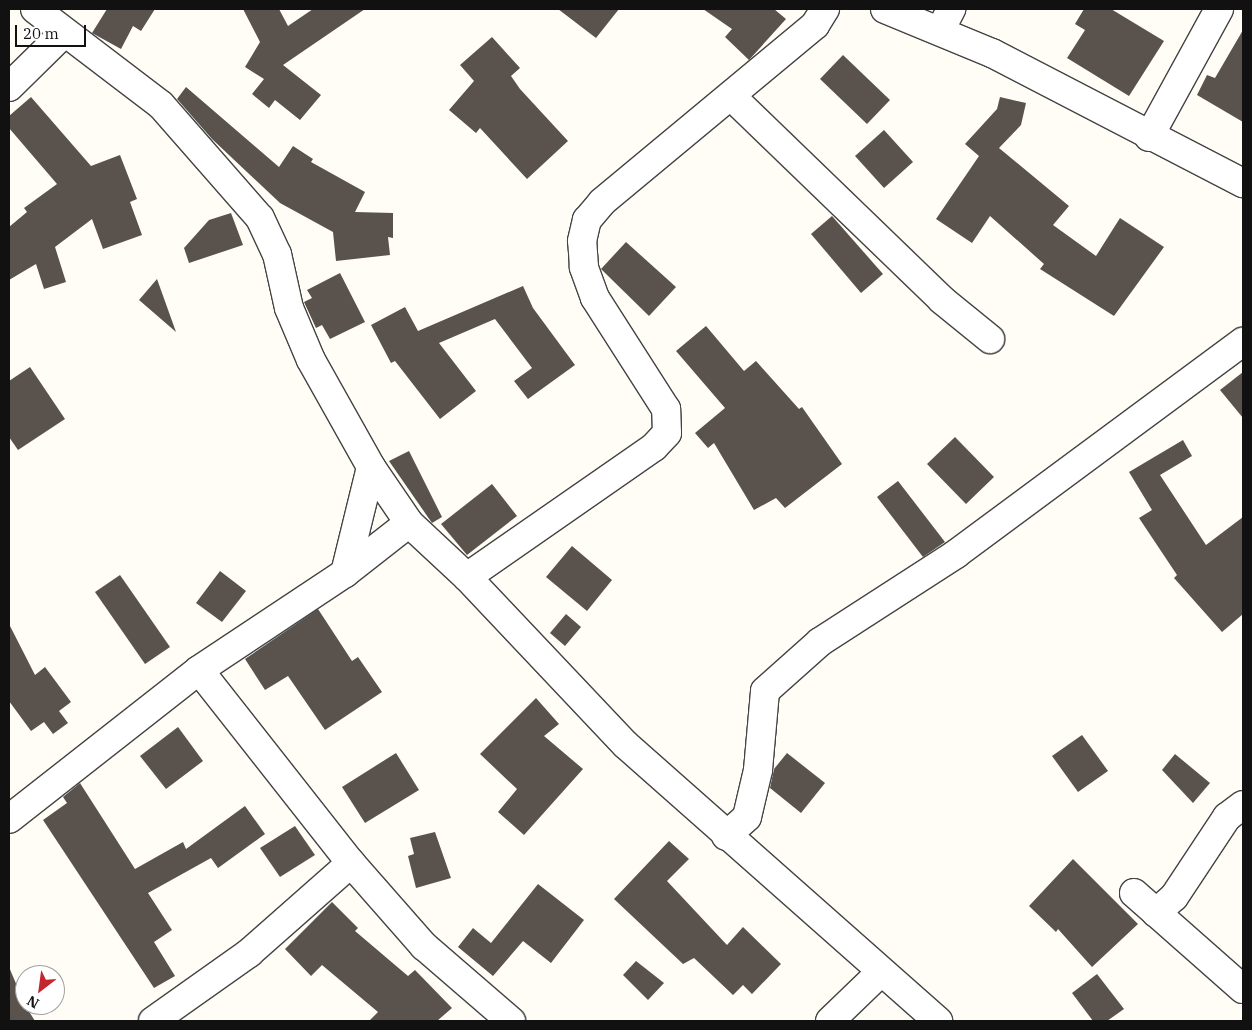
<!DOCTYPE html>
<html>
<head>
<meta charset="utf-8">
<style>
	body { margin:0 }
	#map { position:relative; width:1252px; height:1030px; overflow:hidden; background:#fffdf5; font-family:"IBM Plex Serif",serif }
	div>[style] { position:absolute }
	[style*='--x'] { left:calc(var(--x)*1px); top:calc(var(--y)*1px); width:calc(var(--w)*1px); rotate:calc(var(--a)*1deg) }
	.building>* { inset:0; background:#5a524d }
	.roads { filter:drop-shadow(1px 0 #444) drop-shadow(-1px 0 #444) drop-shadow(0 1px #444) drop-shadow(0 -1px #444) }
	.minor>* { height:28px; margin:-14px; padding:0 14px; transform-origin:14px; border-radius:14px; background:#fff }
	span { translate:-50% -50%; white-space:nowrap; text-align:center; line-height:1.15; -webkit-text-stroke:5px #fff; paint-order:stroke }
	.frame { position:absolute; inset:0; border:10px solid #111; pointer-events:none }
	.north { position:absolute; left:15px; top:965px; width:50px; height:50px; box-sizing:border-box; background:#fff; border:1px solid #a0a0a0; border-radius:50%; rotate:210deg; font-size:14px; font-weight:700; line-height:20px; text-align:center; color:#111 }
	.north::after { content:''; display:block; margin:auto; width:18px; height:22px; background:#c4262e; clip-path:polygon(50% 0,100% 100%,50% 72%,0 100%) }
	.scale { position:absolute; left:15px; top:25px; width:71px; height:22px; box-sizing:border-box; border:2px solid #111; border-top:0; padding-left:6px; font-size:15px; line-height:18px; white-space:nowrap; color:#111; -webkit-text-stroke:4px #fff; paint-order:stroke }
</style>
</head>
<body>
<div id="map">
	<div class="building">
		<i style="clip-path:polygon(107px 9px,155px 9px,141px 31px,133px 26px,121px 49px,92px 33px)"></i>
		<i style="clip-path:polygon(243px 9px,279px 9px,288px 26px,313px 9px,365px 9px,283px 65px,321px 95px,300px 120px,275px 100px,269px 108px,252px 94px,264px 79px,245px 67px,260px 42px)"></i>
		<i style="clip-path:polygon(558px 9px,619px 9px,596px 38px)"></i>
		<i style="clip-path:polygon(703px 9px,774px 9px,786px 19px,749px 60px,725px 37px,732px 29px)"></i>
		<i style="clip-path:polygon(1084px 9px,1111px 9px,1164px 41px,1129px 96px,1067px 58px,1085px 30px,1075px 24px)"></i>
		<i style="clip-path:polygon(1243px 30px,1243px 122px,1197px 95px,1207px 75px,1215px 78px)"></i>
		<i style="clip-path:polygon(492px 37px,520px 68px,511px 76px,520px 89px,568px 141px,527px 179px,480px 128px,476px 133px,449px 110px,474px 81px,460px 65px)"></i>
		<i style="clip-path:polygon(843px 55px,890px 100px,867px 124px,820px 79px)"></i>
		<i style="clip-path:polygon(186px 87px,279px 167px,293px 146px,313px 159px,311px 162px,365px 192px,355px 212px,393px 213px,393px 238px,388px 237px,390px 255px,336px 261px,333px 232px,280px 203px,212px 139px,177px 99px)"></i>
		<i style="clip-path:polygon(31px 97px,91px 166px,120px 155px,137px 199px,130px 202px,142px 235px,103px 249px,92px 219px,55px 247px,66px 282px,44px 289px,36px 264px,9px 280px,9px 227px,27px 212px,24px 208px,57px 184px,9px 128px,9px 116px)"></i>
		<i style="clip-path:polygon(1000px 97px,1026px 103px,1021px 125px,999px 148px,1069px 206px,1053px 225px,1096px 256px,1120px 218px,1164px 247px,1114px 316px,1040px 269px,1044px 264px,990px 216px,972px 243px,936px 219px,979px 156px,965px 144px,997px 109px)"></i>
		<i style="clip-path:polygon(884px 130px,913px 162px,884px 188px,855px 156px)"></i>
		<i style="clip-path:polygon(231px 213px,243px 245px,189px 263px,184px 248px,209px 220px)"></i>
		<i style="clip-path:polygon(832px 216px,883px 274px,861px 293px,811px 234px)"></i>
		<i style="clip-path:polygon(626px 242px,676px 287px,649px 316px,601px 269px)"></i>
		<i style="clip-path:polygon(340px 273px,365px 322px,330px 339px,322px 325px,316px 328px,304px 302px,312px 298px,307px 290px)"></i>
		<i style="clip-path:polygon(157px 279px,176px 332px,139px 300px)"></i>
		<i style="clip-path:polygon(523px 286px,533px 308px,575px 365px,528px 399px,514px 381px,532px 368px,495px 319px,439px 343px,476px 391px,440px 419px,395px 361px,391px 363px,371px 325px,405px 307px,418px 331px)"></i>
		<i style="clip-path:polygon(706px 326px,744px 371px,756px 361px,799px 409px,802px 407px,842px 464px,785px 508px,776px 498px,754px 510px,714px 443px,708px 448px,695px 433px,725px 408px,676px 351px)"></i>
		<i style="clip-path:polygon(30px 367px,65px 419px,18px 450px,9px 437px,9px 381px)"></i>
		<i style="clip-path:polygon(1243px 372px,1243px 418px,1220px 390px)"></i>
		<i style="clip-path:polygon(955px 437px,994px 477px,966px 504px,927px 464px)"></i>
		<i style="clip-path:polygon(1183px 440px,1192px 456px,1160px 475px,1206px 545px,1243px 517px,1243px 614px,1222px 632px,1174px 578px,1177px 575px,1139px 518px,1152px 510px,1129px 472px)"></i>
		<i style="clip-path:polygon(409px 451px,442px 517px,432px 523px,389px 461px)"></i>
		<i style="clip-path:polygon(898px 481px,945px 542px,923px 557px,877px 497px)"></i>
		<i style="clip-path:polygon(492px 484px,517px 516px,467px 555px,441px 524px)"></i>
		<i style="clip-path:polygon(572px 546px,612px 580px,587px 611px,546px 577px)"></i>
		<i style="clip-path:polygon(220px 571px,246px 591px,222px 622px,196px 603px)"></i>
		<i style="clip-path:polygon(120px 575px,170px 647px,145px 664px,95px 592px)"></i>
		<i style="clip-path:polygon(318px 609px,352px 661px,358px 657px,382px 692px,325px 730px,288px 676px,265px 690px,245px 659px)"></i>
		<i style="clip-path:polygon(566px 614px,581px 627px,565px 646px,550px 633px)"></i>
		<i style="clip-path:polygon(9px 624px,35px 675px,45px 667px,71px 702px,59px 711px,68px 723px,53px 734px,44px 722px,31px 731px,9px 701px)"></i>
		<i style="clip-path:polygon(536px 698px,559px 724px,544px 736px,583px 769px,524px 835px,498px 812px,517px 789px,480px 754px)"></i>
		<i style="clip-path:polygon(178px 727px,203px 761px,166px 789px,140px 756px)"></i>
		<i style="clip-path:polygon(1082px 735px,1108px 771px,1078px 792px,1052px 756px)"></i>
		<i style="clip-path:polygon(396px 753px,419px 790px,365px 823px,342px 787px)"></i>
		<i style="clip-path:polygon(787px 753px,825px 783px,801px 813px,770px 788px,774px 769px)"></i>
		<i style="clip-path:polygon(1175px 754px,1210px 783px,1193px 803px,1162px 770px)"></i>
		<i style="clip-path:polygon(80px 783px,135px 869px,183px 842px,186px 849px,245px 806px,265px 834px,218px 868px,211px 858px,148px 893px,172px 930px,154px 942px,175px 976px,154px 988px,43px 820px,67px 803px,63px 797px)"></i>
		<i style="clip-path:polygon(295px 826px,315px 855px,280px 877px,260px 848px)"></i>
		<i style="clip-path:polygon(435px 832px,451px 878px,416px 888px,408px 856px,414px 854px,410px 838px)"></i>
		<i style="clip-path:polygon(669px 841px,689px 859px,667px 881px,727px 945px,743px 927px,781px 964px,752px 994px,743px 985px,733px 995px,694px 958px,683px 964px,614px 899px)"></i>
		<i style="clip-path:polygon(1073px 859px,1138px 924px,1092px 967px,1058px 929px,1056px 932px,1029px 906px)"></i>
		<i style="clip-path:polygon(538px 884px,584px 920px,551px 963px,523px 941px,493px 976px,458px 947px,473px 928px,491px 943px)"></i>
		<i style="clip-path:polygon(332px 902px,358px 928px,355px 931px,408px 976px,415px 970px,452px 1008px,437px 1021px,369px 1021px,378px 1012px,322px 965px,311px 976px,285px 949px)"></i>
		<i style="clip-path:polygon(636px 961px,664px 983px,648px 1000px,623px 975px)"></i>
		<i style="clip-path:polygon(9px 967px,25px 1005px,35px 1021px,9px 1021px)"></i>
		<i style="clip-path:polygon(1097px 974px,1124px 1009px,1107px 1021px,1093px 1021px,1072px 993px)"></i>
	</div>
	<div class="roads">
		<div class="minor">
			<i style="--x:35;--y:9;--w:158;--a:37.3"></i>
			<i style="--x:161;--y:105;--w:150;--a:48.8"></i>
			<i style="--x:260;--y:218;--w:40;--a:65"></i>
			<i style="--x:277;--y:254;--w:55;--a:77.5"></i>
			<i style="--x:289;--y:308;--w:56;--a:67.1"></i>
			<i style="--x:311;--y:360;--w:123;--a:60.7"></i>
			<i style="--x:371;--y:467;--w:68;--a:55.8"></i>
			<i style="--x:409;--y:523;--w:79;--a:43"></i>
			<i style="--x:467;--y:577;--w:231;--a:46.6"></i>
			<i style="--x:626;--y:745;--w:417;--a:41.5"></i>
			<i style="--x:885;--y:9;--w:116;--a:22.4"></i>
			<i style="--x:992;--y:53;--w:283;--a:27.4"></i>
			<i style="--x:940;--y:31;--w:25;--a:-63"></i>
			<i style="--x:9;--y:87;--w:77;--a:-44.5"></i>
			<i style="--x:731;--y:96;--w:293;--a:44"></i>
			<i style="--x:942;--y:300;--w:62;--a:39.1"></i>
			<i style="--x:1149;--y:137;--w:146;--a:-61.3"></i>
			<i style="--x:345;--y:573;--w:109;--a:-76.2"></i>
			<i style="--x:467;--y:577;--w:228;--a:-34.8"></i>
			<i style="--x:654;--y:447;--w:19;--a:-47"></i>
			<i style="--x:667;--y:433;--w:24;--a:-92"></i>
			<i style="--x:666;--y:409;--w:132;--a:-122.6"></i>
			<i style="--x:595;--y:298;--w:33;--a:-110"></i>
			<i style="--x:584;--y:267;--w:26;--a:-94"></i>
			<i style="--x:582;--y:241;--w:22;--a:-77"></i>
			<i style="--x:587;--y:220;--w:23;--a:-50"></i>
			<i style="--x:602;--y:202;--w:277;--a:-39.7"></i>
			<i style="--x:815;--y:25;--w:19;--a:-58"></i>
			<i style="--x:199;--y:670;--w:246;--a:51.8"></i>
			<i style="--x:351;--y:863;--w:111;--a:48.7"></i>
			<i style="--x:424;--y:946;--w:115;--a:40.8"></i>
			<i style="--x:9;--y:819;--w:241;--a:-38.1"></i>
			<i style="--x:199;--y:670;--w:175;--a:-33.6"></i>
			<i style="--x:345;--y:573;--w:81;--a:-38"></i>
			<i style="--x:726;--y:836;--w:28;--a:-42"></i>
			<i style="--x:747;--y:817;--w:48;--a:-76.8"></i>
			<i style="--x:758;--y:770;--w:79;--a:-84.9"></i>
			<i style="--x:765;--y:691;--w:74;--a:-41.7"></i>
			<i style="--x:820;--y:642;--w:162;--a:-32.9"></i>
			<i style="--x:956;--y:554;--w:357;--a:-36.5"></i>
			<i style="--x:1134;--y:893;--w:145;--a:41.4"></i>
			<i style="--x:1156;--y:913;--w:24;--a:-42"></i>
			<i style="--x:1174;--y:897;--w:96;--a:-56.5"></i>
			<i style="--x:1227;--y:817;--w:20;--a:-37"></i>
			<i style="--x:153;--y:1021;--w:118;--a:-35.3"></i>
			<i style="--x:249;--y:953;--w:136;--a:-41.4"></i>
			<i style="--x:830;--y:1021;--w:71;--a:-43.9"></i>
		</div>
	</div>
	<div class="frame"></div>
	<div class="north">N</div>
	<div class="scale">20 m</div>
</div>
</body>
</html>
